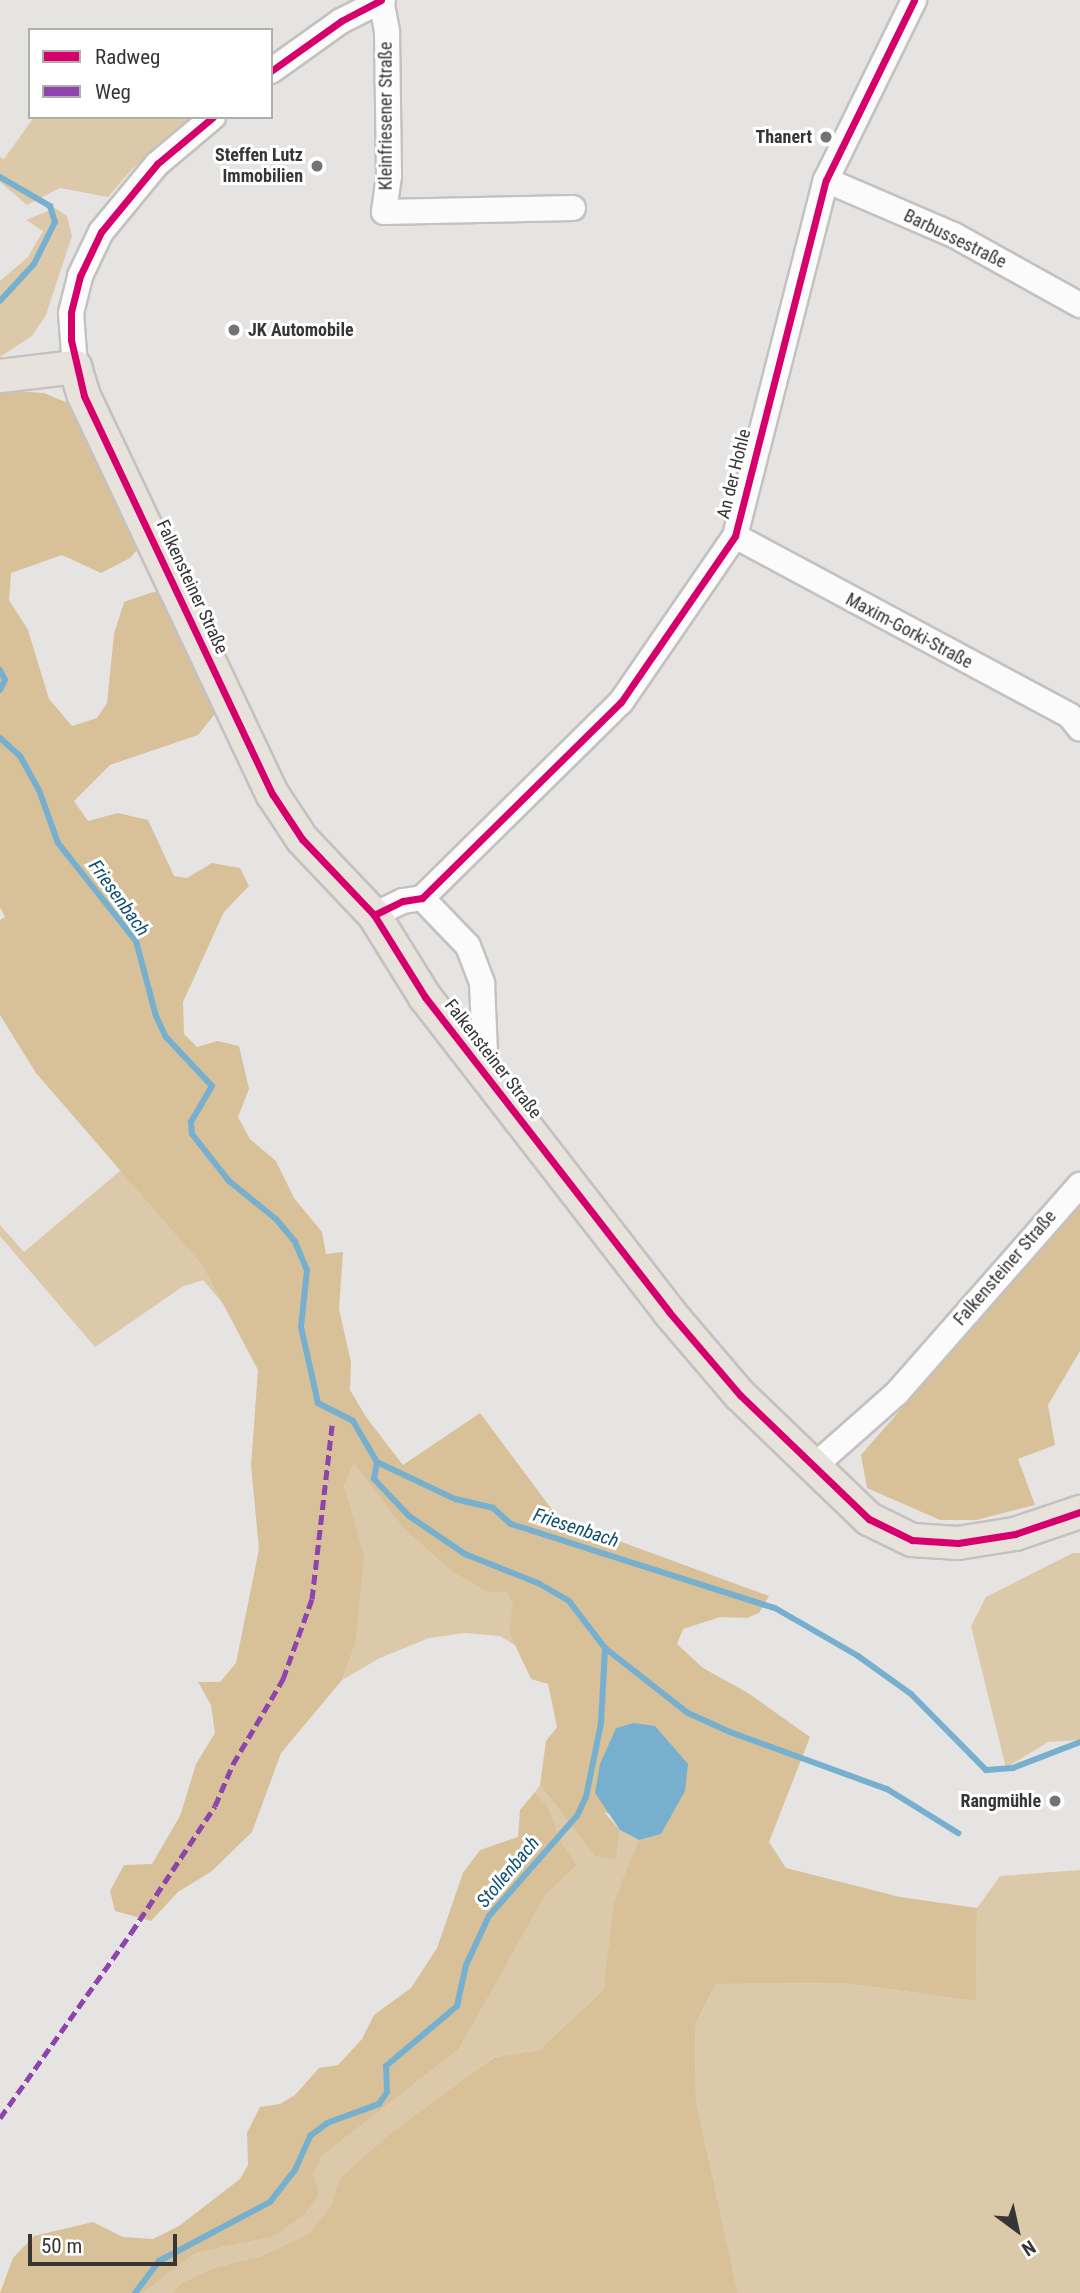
<!DOCTYPE html>
<html>
<head>
<meta charset="utf-8">
<style>
	body { margin:0 }
	#map { position:relative; width:1080px; height:2293px; overflow:hidden; background:#e6e4e2; font-family:"Roboto Condensed",sans-serif }
	div>[style] { position:absolute }
	[style*='--x'] { left:calc(var(--x)*1px); top:calc(var(--y)*1px); width:calc(var(--w)*1px); rotate:calc(var(--a)*1deg) }
	.green>* { inset:0; background:#dcc9a9 }
	.forest>* { inset:0; background:#d8c198 }
	.water>* { inset:0; background:#77b0ce }
	.stream>* { height:6px; margin:-3px; padding:0 3px; transform-origin:3px; border-radius:3px; background:#77b0ce }
	.roads { filter:drop-shadow(2px 0 #c3c2c0) drop-shadow(-2px 0 #c3c2c0) drop-shadow(0 2px #c3c2c0) drop-shadow(0 -2px #c3c2c0) }
	.minor>* { height:24px; margin:-12px; padding:0 12px; transform-origin:12px; border-radius:12px; background:#fbfbfb }
	.major>* { height:32px; margin:-16px; padding:0 16px; transform-origin:16px; border-radius:16px; background:#e8e2dd }
	.quiet>* { height:5px; margin-top:-2.5px; transform-origin:0; background:repeating-linear-gradient(90deg,#8e44ad 0 10px,transparent 0 15px) }
	.cycleway>* { height:7px; margin:-3.5px; padding:0 3.5px; transform-origin:3.5px; border-radius:3.5px; background:#d6006c }
	.dots>* { width:19px; height:19px; translate:-50% -50%; box-sizing:border-box; border:4px solid #fff; border-radius:50% }
	span { translate:-50% -50%; white-space:nowrap; text-align:center; line-height:1.15; -webkit-text-stroke:6px #fff; paint-order:stroke }
	.street-label { font-size:18px; color:#373634 }
	.poi-label { font-size:18px; color:#373634; font-weight:700 }
	.right { translate:-100% -50%; text-align:right }
	.left { translate:0 -50%; text-align:left }
	.water-label { font-size:19px; color:#0f516f; font-style:italic }
	.legend { position:absolute; left:28px; top:28px; width:245px; height:91px; box-sizing:border-box; background:#fff; border:2px solid #afafae; margin:0; padding:9px 12px; list-style:none; font-size:21px; color:#373634 }
	.legend li { display:flex; align-items:center; gap:14px; height:35px }
	.legend b { width:35px; border:2px solid #afafae }
	.north { position:absolute; left:982px; top:2195px; width:70px; height:70px; -webkit-text-stroke:5px #fff; paint-order:stroke; rotate:147deg; font-size:19px; font-weight:700; line-height:28px; text-align:center; color:#373634 }
	.north::after { content:''; display:block; margin:auto; width:24px; height:32px; background:#373634; clip-path:polygon(50% 0,100% 100%,50% 72%,0 100%) }
	.scale { position:absolute; left:28px; top:2234px; width:149px; height:32px; box-sizing:border-box; border:4px solid #373634; border-top:0; padding-left:9px; font-size:21px; line-height:24px; white-space:nowrap; color:#373634; -webkit-text-stroke:5px #fff; paint-order:stroke }
</style>
</head>
<body>
<div id="map">
	<div class="green">
		<i style="clip-path:polygon(34px 117px,203px 117px,133px 168px,108px 197px,60px 188px,27px 205px,0 182px,0 157px,4px 159px)"></i>
		<i style="clip-path:polygon(55px 208px,67px 216px,72px 236px,46px 315px,32px 336px,0 357px,0 281px,28px 257px,43px 231px,26px 220px)"></i>
		<i style="clip-path:polygon(121px 1170px,203px 1266px,234px 1317px,203px 1280px,182px 1287px,95px 1347px,0 1236px,0 1225px,24px 1252px)"></i>
		<i style="clip-path:polygon(354px 1462px,404px 1529px,452px 1572px,487px 1592px,506px 1592px,514px 1601px,509px 1632px,518px 1647px,500px 1636px,465px 1633px,429px 1638px,380px 1658px,342px 1680px,355px 1645px,351px 1514px,344px 1485px)"></i>
		<i style="clip-path:polygon(1073px 1553px,1080px 1553px,1080px 1740px,1048px 1742px,1006px 1768px,971px 1626px,986px 1597px)"></i>
		<i style="clip-path:polygon(540px 1785px,595px 1856px,616px 1860px,620px 1830px,639px 1840px,613px 1906px,603px 1990px,539px 2050px,493px 2057px,340px 2178px,332px 2207px,308px 2234px,261px 2256px,216px 2267px,181px 2283px,172px 2293px,143px 2293px,196px 2253px,272px 2237px,322px 2156px,459px 2049px,545px 1894px,577px 1865px,559px 1840px,549px 1808px,535px 1792px)"></i>
		<i style="clip-path:polygon(1080px 1870px,1080px 2293px,738px 2293px,696px 2101px,695px 2025px,716px 1984px,843px 1983px,976px 2001px,977px 1908px,1000px 1876px)"></i>
	</div>
	<div class="forest">
		<i style="clip-path:polygon(14px 391px,44px 393px,68px 403px,86px 427px,145px 541px,130px 558px,101px 573px,62px 555px,11px 573px,9px 600px,28px 630px,49px 699px,72px 726px,97px 718px,107px 703px,114px 634px,124px 602px,153px 592px,170px 593px,219px 709px,198px 735px,110px 765px,74px 801px,88px 821px,118px 813px,148px 820px,174px 876px,187px 878px,212px 863px,240px 868px,249px 886px,224px 912px,183px 1002px,184px 1034px,197px 1047px,217px 1041px,239px 1046px,249px 1089px,238px 1117px,250px 1139px,276px 1161px,294px 1198px,322px 1232px,326px 1254px,343px 1252px,339px 1309px,351px 1362px,350px 1390px,366px 1417px,403px 1465px,480px 1413px,559px 1519px,769px 1596px,759px 1613px,747px 1618px,720px 1617px,683px 1629px,677px 1644px,703px 1668px,748px 1693px,810px 1737px,769px 1842px,786px 1868px,900px 1897px,977px 1908px,976px 2001px,843px 1983px,716px 1984px,695px 2025px,696px 2101px,738px 2293px,172px 2293px,181px 2283px,216px 2267px,261px 2256px,308px 2234px,331px 2207px,340px 2178px,390px 2134px,494px 2057px,539px 2050px,603px 1990px,613px 1906px,624px 1876px,639px 1840px,661px 1834px,604px 1812px,620px 1830px,616px 1860px,595px 1856px,540px 1785px,546px 1741px,557px 1727px,548px 1684px,531px 1679px,509px 1632px,513px 1601px,506px 1592px,487px 1592px,452px 1572px,404px 1529px,354px 1463px,344px 1485px,364px 1556px,355px 1645px,342px 1680px,281px 1753px,252px 1832px,212px 1871px,178px 1892px,151px 1921px,115px 1911px,110px 1891px,124px 1865px,152px 1864px,180px 1816px,196px 1764px,215px 1733px,211px 1705px,198px 1682px,220px 1682px,236px 1663px,259px 1549px,251px 1466px,258px 1370px,203px 1266px,36px 1073px,0 1015px,0 920px,5px 917px,0 907px,0 394px)"></i>
		<i style="clip-path:polygon(1080px 1204px,1080px 1351px,1048px 1405px,1055px 1445px,1018px 1459px,1035px 1505px,976px 1520px,940px 1520px,867px 1488px,861px 1455px)"></i>
		<i style="clip-path:polygon(535px 1792px,549px 1808px,559px 1839px,577px 1865px,545px 1895px,459px 2049px,322px 2156px,313px 2173px,319px 2194px,304px 2215px,272px 2237px,196px 2253px,143px 2293px,0 2293px,13px 2258px,34px 2236px,93px 2222px,123px 2237px,153px 2239px,179px 2226px,240px 2179px,248px 2165px,247px 2133px,260px 2107px,280px 2104px,295px 2095px,319px 2068px,338px 2065px,362px 2039px,374px 2015px,411px 1988px,437px 1948px,463px 1873px,480px 1850px,518px 1837px,520px 1810px)"></i>
	</div>
	<div class="water">
		<i style="clip-path:polygon(634px 1723px,655px 1726px,688px 1764px,685px 1791px,661px 1834px,639px 1840px,620px 1830px,595px 1793px,600px 1764px,616px 1728px)"></i>
	</div>
	<div class="stream">
		<i style="--x:0;--y:177;--w:58;--a:30.1"></i>
		<i style="--x:50;--y:206;--w:17;--a:73"></i>
		<i style="--x:55;--y:222;--w:47;--a:116.6"></i>
		<i style="--x:34;--y:264;--w:50;--a:132.6"></i>
		<i style="--x:0;--y:670;--w:11;--a:63"></i>
		<i style="--x:5;--y:680;--w:11;--a:117"></i>
		<i style="--x:0;--y:738;--w:27;--a:42"></i>
		<i style="--x:20;--y:756;--w:39;--a:61"></i>
		<i style="--x:39;--y:790;--w:56;--a:70.3"></i>
		<i style="--x:58;--y:843;--w:125;--a:51.5"></i>
		<i style="--x:136;--y:941;--w:78;--a:75.1"></i>
		<i style="--x:156;--y:1016;--w:23;--a:65"></i>
		<i style="--x:166;--y:1037;--w:67;--a:46.8"></i>
		<i style="--x:212;--y:1086;--w:42;--a:120.3"></i>
		<i style="--x:191;--y:1122;--w:12;--a:85"></i>
		<i style="--x:192;--y:1134;--w:60;--a:51.8"></i>
		<i style="--x:229;--y:1181;--w:60;--a:39"></i>
		<i style="--x:276;--y:1219;--w:30;--a:50"></i>
		<i style="--x:295;--y:1242;--w:30;--a:67"></i>
		<i style="--x:307;--y:1270;--w:57;--a:96"></i>
		<i style="--x:301;--y:1327;--w:78;--a:77.4"></i>
		<i style="--x:318;--y:1403;--w:39;--a:27"></i>
		<i style="--x:353;--y:1421;--w:48;--a:59.7"></i>
		<i style="--x:377;--y:1462;--w:86;--a:25.4"></i>
		<i style="--x:455;--y:1499;--w:39;--a:13"></i>
		<i style="--x:493;--y:1508;--w:24;--a:42"></i>
		<i style="--x:511;--y:1524;--w:277;--a:17.7"></i>
		<i style="--x:775;--y:1608;--w:96;--a:30"></i>
		<i style="--x:858;--y:1656;--w:65;--a:35.6"></i>
		<i style="--x:911;--y:1694;--w:107;--a:45.4"></i>
		<i style="--x:986;--y:1770;--w:27;--a:-4"></i>
		<i style="--x:1013;--y:1768;--w:72;--a:-21.2"></i>
		<i style="--x:377;--y:1462;--w:17;--a:100"></i>
		<i style="--x:374;--y:1479;--w:51;--a:46.6"></i>
		<i style="--x:409;--y:1516;--w:68;--a:34.2"></i>
		<i style="--x:465;--y:1554;--w:79;--a:21.7"></i>
		<i style="--x:538;--y:1583;--w:36;--a:30"></i>
		<i style="--x:569;--y:1601;--w:59;--a:52.5"></i>
		<i style="--x:605;--y:1648;--w:105;--a:38.1"></i>
		<i style="--x:688;--y:1713;--w:46;--a:24.3"></i>
		<i style="--x:730;--y:1732;--w:167;--a:20"></i>
		<i style="--x:887;--y:1789;--w:84;--a:31.8"></i>
		<i style="--x:135;--y:2293;--w:40;--a:-53"></i>
		<i style="--x:159;--y:2261;--w:126;--a:-28"></i>
		<i style="--x:270;--y:2202;--w:41;--a:-52"></i>
		<i style="--x:295;--y:2170;--w:37;--a:-66"></i>
		<i style="--x:310;--y:2136;--w:21;--a:-37"></i>
		<i style="--x:327;--y:2123;--w:55;--a:-20.1"></i>
		<i style="--x:379;--y:2104;--w:14;--a:-56"></i>
		<i style="--x:387;--y:2092;--w:26;--a:-92"></i>
		<i style="--x:386;--y:2066;--w:93;--a:-40.2"></i>
		<i style="--x:457;--y:2006;--w:42;--a:-77.6"></i>
		<i style="--x:466;--y:1965;--w:54;--a:-64.9"></i>
		<i style="--x:489;--y:1916;--w:133;--a:-48.7"></i>
		<i style="--x:577;--y:1816;--w:21;--a:-65"></i>
		<i style="--x:586;--y:1797;--w:76;--a:-78.5"></i>
		<i style="--x:601;--y:1723;--w:75;--a:-86.9"></i>
	</div>
	<div class="roads">
		<div class="minor">
			<i style="--x:381;--y:0;--w:33;--a:79"></i>
			<i style="--x:387;--y:32;--w:144;--a:89.2"></i>
			<i style="--x:389;--y:176;--w:36;--a:98"></i>
			<i style="--x:384;--y:212;--w:189;--a:-1.2"></i>
			<i style="--x:271;--y:71;--w:86;--a:-35.5"></i>
			<i style="--x:341;--y:21;--w:47;--a:-26.6"></i>
			<i style="--x:826;--y:180;--w:139;--a:23.3"></i>
			<i style="--x:954;--y:235;--w:144;--a:29.1"></i>
			<i style="--x:75;--y:367;--w:54;--a:-94.2"></i>
			<i style="--x:71;--y:313;--w:38;--a:-76"></i>
			<i style="--x:80;--y:276;--w:49;--a:-64.5"></i>
			<i style="--x:101;--y:232;--w:88;--a:-50.5"></i>
			<i style="--x:157;--y:164;--w:73;--a:-40"></i>
			<i style="--x:735;--y:536;--w:380;--a:28.2"></i>
			<i style="--x:1070;--y:716;--w:16;--a:52"></i>
			<i style="--x:422;--y:898;--w:66;--a:46.2"></i>
			<i style="--x:468;--y:946;--w:40;--a:69"></i>
			<i style="--x:482;--y:983;--w:91;--a:87.5"></i>
			<i style="--x:374;--y:915;--w:32;--a:-26"></i>
			<i style="--x:403;--y:901;--w:19;--a:-9"></i>
			<i style="--x:422;--y:898;--w:279;--a:-44.6"></i>
			<i style="--x:621;--y:702;--w:201;--a:-55.5"></i>
			<i style="--x:735;--y:536;--w:367;--a:-75.7"></i>
			<i style="--x:826;--y:180;--w:200;--a:-63.9"></i>
			<i style="--x:812;--y:1468;--w:113;--a:-41.4"></i>
			<i style="--x:897;--y:1393;--w:277;--a:-48.7"></i>
		</div>
		<div class="major">
			<i style="--x:0;--y:376;--w:76;--a:-6.8"></i>
			<i style="--x:75;--y:367;--w:30;--a:73"></i>
			<i style="--x:84;--y:396;--w:441;--a:64.7"></i>
			<i style="--x:273;--y:795;--w:53;--a:56.6"></i>
			<i style="--x:302;--y:839;--w:105;--a:46.5"></i>
			<i style="--x:374;--y:915;--w:97;--a:58.1"></i>
			<i style="--x:425;--y:997;--w:398;--a:52.2"></i>
			<i style="--x:669;--y:1312;--w:109;--a:49.5"></i>
			<i style="--x:740;--y:1395;--w:179;--a:43.9"></i>
			<i style="--x:869;--y:1519;--w:48;--a:26"></i>
			<i style="--x:912;--y:1540;--w:46;--a:3.7"></i>
			<i style="--x:958;--y:1543;--w:58;--a:-9"></i>
			<i style="--x:1015;--y:1534;--w:69;--a:-18.7"></i>
		</div>
	</div>
	<div class="quiet">
		<i style="--x:0;--y:2118;--w:227;--a:-54.7"></i>
		<i style="--x:131;--y:1933;--w:152;--a:-56.5"></i>
		<i style="--x:215;--y:1806;--w:46;--a:-66.8"></i>
		<i style="--x:233;--y:1764;--w:99;--a:-59.5"></i>
		<i style="--x:283;--y:1679;--w:85;--a:-70.1"></i>
		<i style="--x:312;--y:1599;--w:175;--a:-83.4"></i>
	</div>
	<div class="cycleway">
		<i style="--x:271;--y:71;--w:86;--a:-35.5"></i>
		<i style="--x:341;--y:21;--w:45;--a:-27.7"></i>
		<i style="--x:213;--y:117;--w:73;--a:140"></i>
		<i style="--x:157;--y:164;--w:88;--a:129.5"></i>
		<i style="--x:101;--y:232;--w:49;--a:115.5"></i>
		<i style="--x:80;--y:276;--w:38;--a:104"></i>
		<i style="--x:71;--y:313;--w:27;--a:90"></i>
		<i style="--x:71;--y:340;--w:57;--a:76.9"></i>
		<i style="--x:84;--y:396;--w:441;--a:64.7"></i>
		<i style="--x:273;--y:795;--w:53;--a:56.6"></i>
		<i style="--x:302;--y:839;--w:105;--a:46.5"></i>
		<i style="--x:374;--y:915;--w:97;--a:58.1"></i>
		<i style="--x:425;--y:997;--w:398;--a:52.2"></i>
		<i style="--x:669;--y:1312;--w:109;--a:49.5"></i>
		<i style="--x:740;--y:1395;--w:179;--a:43.9"></i>
		<i style="--x:869;--y:1519;--w:48;--a:26"></i>
		<i style="--x:912;--y:1540;--w:46;--a:3.7"></i>
		<i style="--x:958;--y:1543;--w:58;--a:-9"></i>
		<i style="--x:1015;--y:1534;--w:69;--a:-18.7"></i>
		<i style="--x:374;--y:915;--w:32;--a:-26"></i>
		<i style="--x:403;--y:901;--w:19;--a:-9"></i>
		<i style="--x:422;--y:898;--w:279;--a:-44.6"></i>
		<i style="--x:621;--y:702;--w:201;--a:-55.5"></i>
		<i style="--x:735;--y:536;--w:367;--a:-75.7"></i>
		<i style="--x:826;--y:180;--w:200;--a:-63.9"></i>
	</div>
	<div class="dots">
		<i style="left:826px;top:137px;background:#747371"></i>
		<i style="left:317px;top:166px;background:#747371"></i>
		<i style="left:234px;top:330px;background:#747371"></i>
		<i style="left:1055px;top:1801px;background:#747371"></i>
	</div>
	<div class="street-label">
		<span style="left:386px;top:116px;rotate:-90deg">Kleinfriesener Straße</span>
		<span style="left:955px;top:239px;rotate:26deg">Barbussestraße</span>
		<span style="left:734px;top:474px;rotate:-76deg">An der Hohle</span>
		<span style="left:192px;top:587px;rotate:65deg">Falkensteiner Straße</span>
		<span style="left:909px;top:631px;rotate:28deg">Maxim-Gorki-Straße</span>
		<span style="left:493px;top:1059px;rotate:52deg">Falkensteiner Straße</span>
		<span style="left:1005px;top:1268px;rotate:-49deg">Falkensteiner Straße</span>
	</div>
	<div class="poi-label">
		<span class="right" style="left:812px;top:137px">Thanert</span>
		<span class="right" style="left:303px;top:166px">Steffen Lutz<br>Immobilien</span>
		<span class="left" style="left:248px;top:330px">JK Automobile</span>
		<span class="right" style="left:1041px;top:1801px">Rangmühle</span>
	</div>
	<div class="water-label">
		<span style="left:119px;top:898px;rotate:54deg">Friesenbach</span>
		<span style="left:576px;top:1528px;rotate:18deg">Friesenbach</span>
		<span style="left:508px;top:1872px;rotate:-50deg">Stollenbach</span>
	</div>
	<ul class="legend">
	<li><b style="height:9px;background:#d6006c"></b>Radweg</li>
	<li><b style="height:9px;background:#8e44ad"></b>Weg</li>
	</ul>
	<div class="north">N</div>
	<div class="scale">50 m</div>
</div>
</body>
</html>
